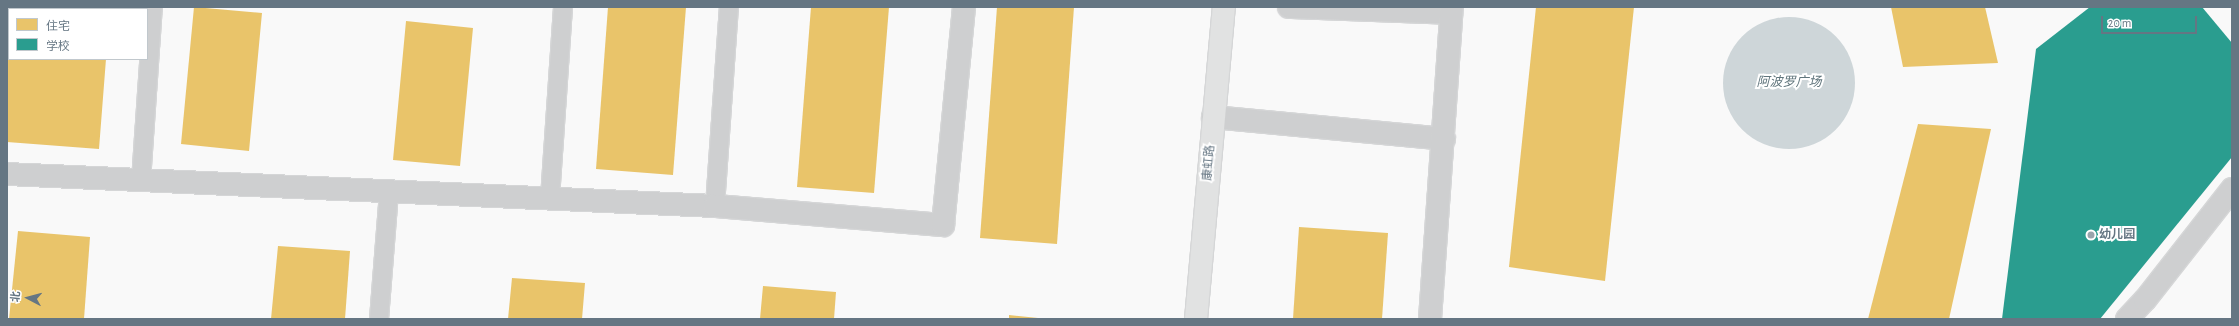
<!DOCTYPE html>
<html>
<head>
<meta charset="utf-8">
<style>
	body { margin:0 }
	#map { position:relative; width:2239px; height:326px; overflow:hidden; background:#f9f9f9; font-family:"Alegreya Sans","Noto Sans SC",sans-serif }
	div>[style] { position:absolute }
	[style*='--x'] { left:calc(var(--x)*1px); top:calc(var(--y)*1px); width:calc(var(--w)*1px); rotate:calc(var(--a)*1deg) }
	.water>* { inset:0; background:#ced6d9 }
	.round { border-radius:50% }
	.homes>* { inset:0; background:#e9c46a }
	.schools>* { inset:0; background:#2a9d8f }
	.roads { filter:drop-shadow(1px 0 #d5d6d7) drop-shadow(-1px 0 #d5d6d7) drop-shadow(0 1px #d5d6d7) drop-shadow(0 -1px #d5d6d7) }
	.lane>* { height:18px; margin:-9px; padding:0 9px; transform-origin:9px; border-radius:9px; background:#cecfd0 }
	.street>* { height:22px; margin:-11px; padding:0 11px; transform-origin:11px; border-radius:11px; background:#cecfd0 }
	.secondary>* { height:22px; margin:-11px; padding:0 11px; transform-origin:11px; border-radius:11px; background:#e1e2e2 }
	.dots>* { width:11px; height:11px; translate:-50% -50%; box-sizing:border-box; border:2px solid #fff; border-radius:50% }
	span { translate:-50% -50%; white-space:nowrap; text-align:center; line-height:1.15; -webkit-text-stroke:4px #fff; paint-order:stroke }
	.street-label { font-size:12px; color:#657683 }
	.poi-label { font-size:12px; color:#657683; font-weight:700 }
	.left { translate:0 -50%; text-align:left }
	.water-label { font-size:13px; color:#60757c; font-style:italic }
	.frame { position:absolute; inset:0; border:8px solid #657683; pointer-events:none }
	.legend { position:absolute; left:8px; top:8px; width:140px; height:52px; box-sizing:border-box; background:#fff; border:1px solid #c1c8cd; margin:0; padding:5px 7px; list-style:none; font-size:12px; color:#657683 }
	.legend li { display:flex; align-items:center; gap:8px; height:20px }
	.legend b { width:20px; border:1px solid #c1c8cd }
	.north { position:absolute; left:8px; top:278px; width:40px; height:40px; -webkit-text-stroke:3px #fff; paint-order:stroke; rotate:276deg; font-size:11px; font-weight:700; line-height:16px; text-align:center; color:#657683 }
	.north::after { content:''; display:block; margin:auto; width:14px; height:18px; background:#657683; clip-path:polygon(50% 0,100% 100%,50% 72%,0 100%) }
	.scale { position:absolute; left:2101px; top:16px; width:96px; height:18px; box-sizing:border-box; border:2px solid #657683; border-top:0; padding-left:5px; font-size:12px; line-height:14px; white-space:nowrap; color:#657683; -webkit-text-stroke:3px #fff; paint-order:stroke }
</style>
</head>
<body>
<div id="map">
	<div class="water">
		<i class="round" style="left:1723px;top:17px;width:132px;height:132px"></i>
	</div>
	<div class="homes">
		<i style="clip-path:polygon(7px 7px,109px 7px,9px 9px,9px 59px,106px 59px,99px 149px,7px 142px)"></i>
		<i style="clip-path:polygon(194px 7px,262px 13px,249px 151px,181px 144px)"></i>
		<i style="clip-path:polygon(608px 7px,686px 7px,673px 175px,596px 169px)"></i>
		<i style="clip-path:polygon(811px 7px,889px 7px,874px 193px,797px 187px)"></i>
		<i style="clip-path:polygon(997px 7px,1074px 7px,1057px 244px,980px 238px)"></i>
		<i style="clip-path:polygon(1536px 7px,1634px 7px,1605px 281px,1509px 267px)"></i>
		<i style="clip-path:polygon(1891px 7px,1985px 7px,1998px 63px,1903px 67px)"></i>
		<i style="clip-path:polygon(406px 21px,473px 28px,460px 166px,393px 160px)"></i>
		<i style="clip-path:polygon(1918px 124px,1991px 129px,1949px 319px,1868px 319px)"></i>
		<i style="clip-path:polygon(1299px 227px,1388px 233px,1382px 319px,1293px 319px)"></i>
		<i style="clip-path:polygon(18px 231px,90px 237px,84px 319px,9px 319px)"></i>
		<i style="clip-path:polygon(278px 246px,350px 251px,345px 319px,271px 319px)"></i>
		<i style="clip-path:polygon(512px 278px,585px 283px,582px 319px,508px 319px)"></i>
		<i style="clip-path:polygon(763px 286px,836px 292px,834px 319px,760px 319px)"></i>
		<i style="clip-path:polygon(1009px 315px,1038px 318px,1038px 319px,1009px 319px)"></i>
	</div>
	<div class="schools">
		<i style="clip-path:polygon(2090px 7px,2202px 7px,2232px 43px,2232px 157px,2100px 319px,2002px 319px,2036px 49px)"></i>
	</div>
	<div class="roads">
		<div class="lane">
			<i style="--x:141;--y:181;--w:174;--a:-86.1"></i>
			<i style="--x:550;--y:198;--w:191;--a:-86.1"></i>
			<i style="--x:715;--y:206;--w:199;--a:-86"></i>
			<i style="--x:379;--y:319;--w:128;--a:-85.5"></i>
		</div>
		<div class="street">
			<i style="--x:1289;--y:7;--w:162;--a:2.1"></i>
			<i style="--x:1213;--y:117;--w:232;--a:5.4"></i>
			<i style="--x:7;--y:174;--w:709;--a:2.59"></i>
			<i style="--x:715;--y:206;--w:229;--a:4.8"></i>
			<i style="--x:943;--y:225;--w:219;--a:-84.5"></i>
			<i style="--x:1430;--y:319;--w:313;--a:-86"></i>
			<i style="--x:2127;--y:319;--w:26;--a:-47"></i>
			<i style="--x:2145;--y:300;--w:141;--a:-51.9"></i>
		</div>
		<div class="secondary">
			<i style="--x:1196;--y:319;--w:313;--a:-84.9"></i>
		</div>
	</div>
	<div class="dots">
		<i style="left:2091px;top:235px;background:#99a4ac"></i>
	</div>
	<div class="street-label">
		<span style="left:1209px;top:163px;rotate:-85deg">康虹路</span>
	</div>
	<div class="poi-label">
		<span class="left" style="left:2099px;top:235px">幼儿园</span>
	</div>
	<div class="water-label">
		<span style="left:1789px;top:83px">阿波罗广场</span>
	</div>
	<div class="frame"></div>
	<ul class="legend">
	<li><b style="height:11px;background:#e9c46a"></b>住宅</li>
	<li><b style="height:11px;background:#2a9d8f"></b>学校</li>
	</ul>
	<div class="north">北</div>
	<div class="scale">20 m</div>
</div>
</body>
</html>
